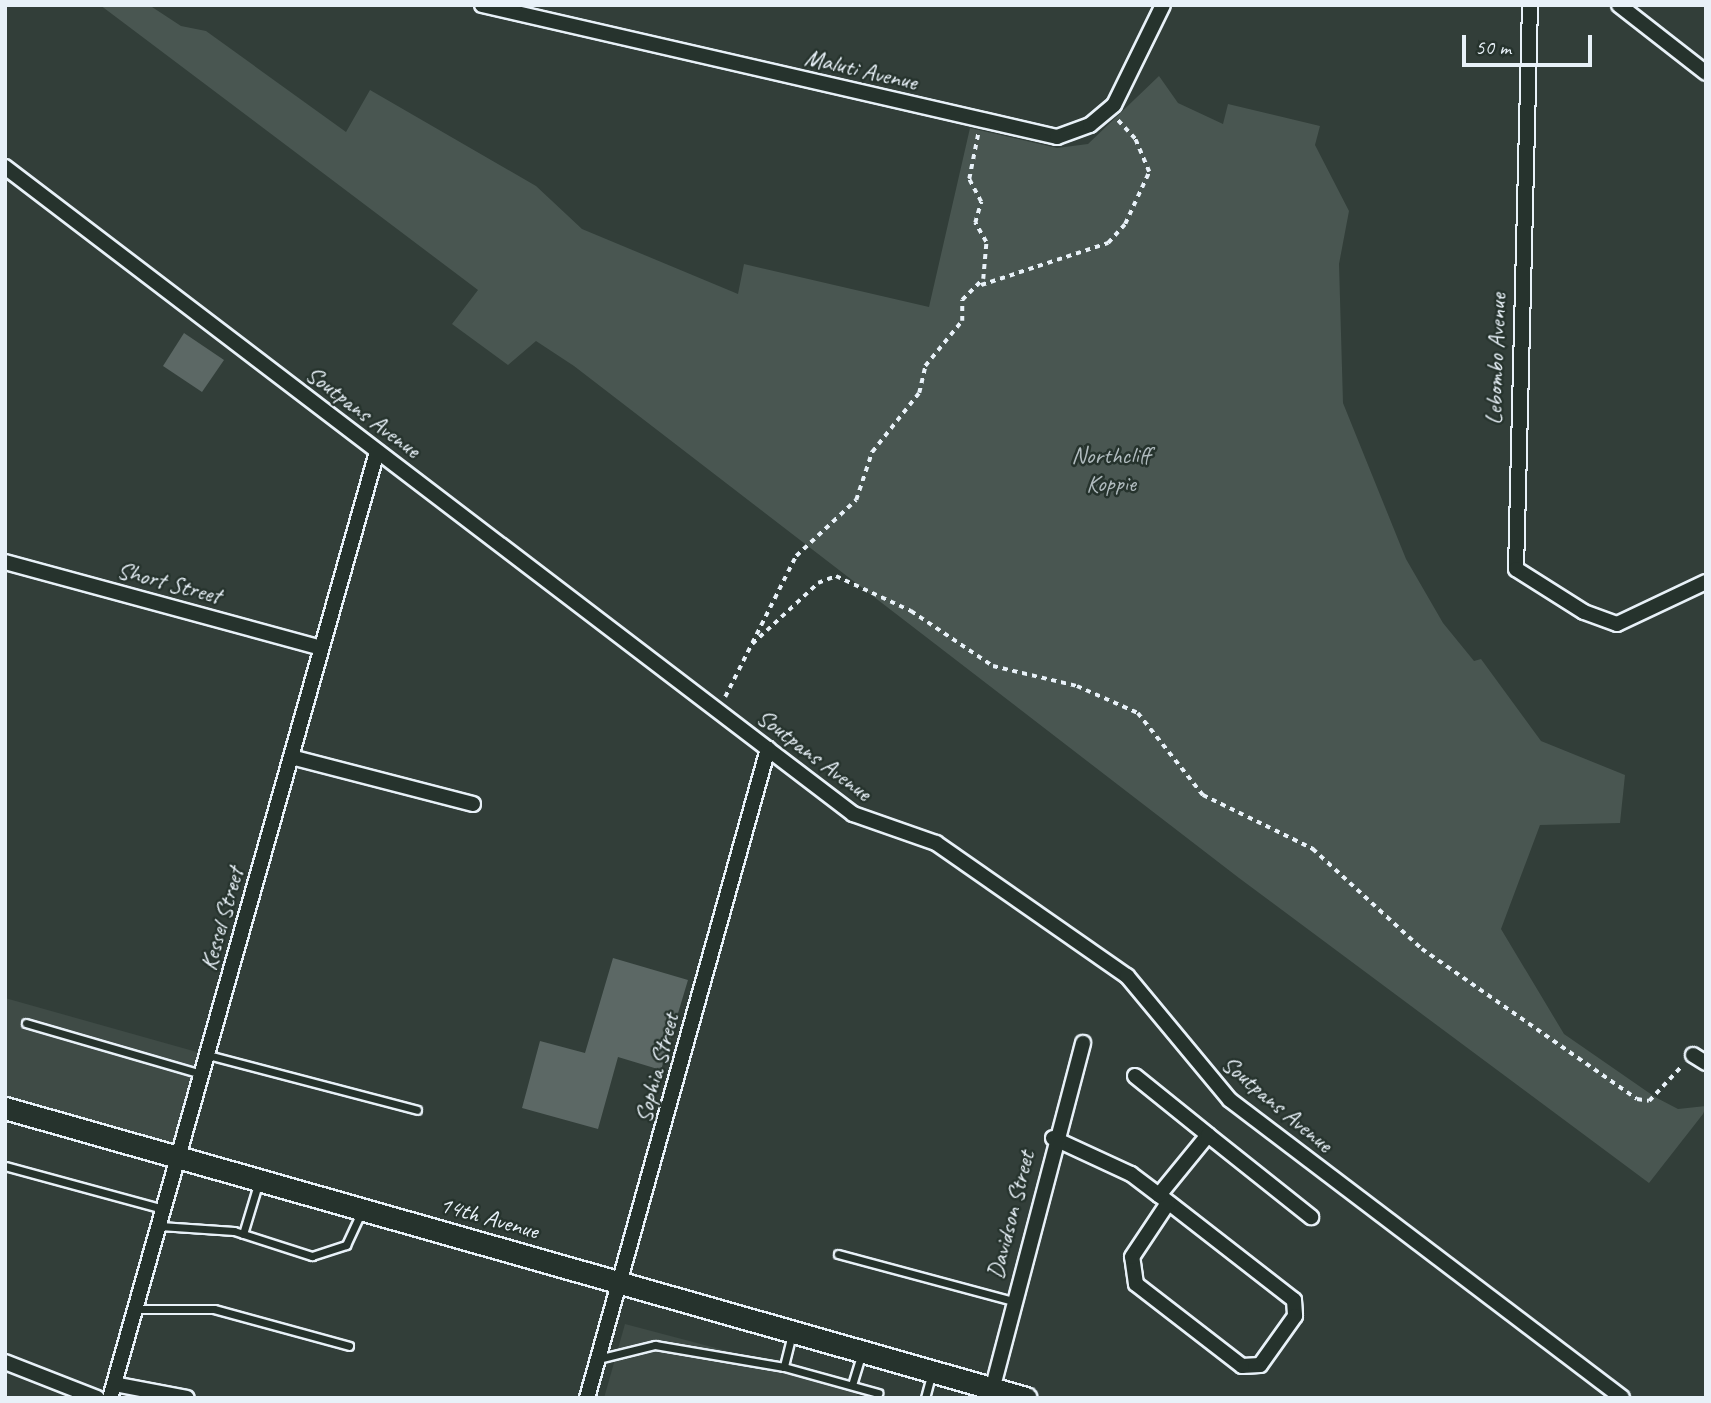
<!DOCTYPE html>
<html>
<head>
<meta charset="utf-8">
<style>
	body { margin:0 }
	#map { position:relative; width:1711px; height:1403px; overflow:hidden; background:#323e39; font-family:Caveat,sans-serif }
	div>[style] { position:absolute }
	[style*='--x'] { left:calc(var(--x)*1px); top:calc(var(--y)*1px); width:calc(var(--w)*1px); rotate:calc(var(--a)*1deg) }
	.built>* { inset:0; background:#3f4b46 }
	.green>* { inset:0; background:#495651 }
	.building>* { inset:0; background:#5c6865 }
	.path>* { height:3.5px; margin-top:-1.75px; transform-origin:0; background:repeating-linear-gradient(90deg,#e8f1f8 0 5px,transparent 0 10px) }
	.roads { filter:drop-shadow(2px 0 #e8f1f8) drop-shadow(-2px 0 #e8f1f8) drop-shadow(0 2px #e8f1f8) drop-shadow(0 -2px #e8f1f8) }
	.lane>* { height:7px; margin:-3.5px; padding:0 3.5px; transform-origin:3.5px; border-radius:3.5px; background:#26332d }
	.street>* { height:14px; margin:-7px; padding:0 7px; transform-origin:7px; border-radius:7px; background:#26332d }
	.secondary>* { height:21px; margin:-10.5px; padding:0 10.5px; transform-origin:10.5px; border-radius:10.5px; background:#26332d }
	span { translate:-50% -50%; white-space:nowrap; text-align:center; line-height:1.15; -webkit-text-stroke:5px #26332d; paint-order:stroke }
	.street-label { font-size:24px; color:#e8f1f8 }
	.park-label { font-size:24px; color:#b0bbbe }
	.frame { position:absolute; inset:0; border:7px solid #e8f1f8; pointer-events:none }
	.scale { position:absolute; left:1462px; top:35px; width:130px; height:32px; box-sizing:border-box; border:4px solid #e8f1f8; border-top:0; padding-left:9px; font-size:21px; line-height:24px; white-space:nowrap; color:#e8f1f8; -webkit-text-stroke:5px #26332d; paint-order:stroke }
</style>
</head>
<body>
<div id="map">
	<div class="built">
		<i style="clip-path:polygon(5px 998px,204px 1054px,176px 1151px,5px 1105px)"></i>
		<i style="clip-path:polygon(625px 1324px,860px 1386px,856px 1398px,604px 1398px)"></i>
	</div>
	<div class="green">
		<i style="clip-path:polygon(100px 5px,149px 5px,181px 26px,206px 31px,346px 132px,370px 90px,536px 186px,582px 229px,738px 294px,744px 264px,929px 307px,970px 128px,1057px 148px,1088px 144px,1159px 76px,1178px 103px,1223px 124px,1228px 104px,1320px 126px,1315px 145px,1349px 211px,1339px 264px,1343px 403px,1406px 559px,1443px 623px,1474px 661px,1481px 659px,1541px 741px,1625px 775px,1620px 823px,1540px 825px,1501px 929px,1564px 1034px,1655px 1097px,1678px 1109px,1706px 1106px,1703px 1114px,1649px 1183px,1239px 878px,574px 366px,536px 341px,508px 365px,452px 324px,478px 290px)"></i>
	</div>
	<div class="building">
		<i style="clip-path:polygon(184px 333px,224px 360px,202px 392px,163px 366px)"></i>
		<i style="clip-path:polygon(613px 958px,688px 980px,661px 1070px,618px 1057px,598px 1129px,522px 1108px,540px 1041px,585px 1053px)"></i>
	</div>
	<div class="path">
		<i style="--x:981;--y:285;--w:134;--a:-18.3"></i>
		<i style="--x:1108;--y:243;--w:25;--a:-48"></i>
		<i style="--x:1125;--y:224;--w:57;--a:-65.2"></i>
		<i style="--x:1149;--y:172;--w:36;--a:-113"></i>
		<i style="--x:1135;--y:139;--w:26;--a:-133"></i>
		<i style="--x:752;--y:644;--w:90;--a:-42.7"></i>
		<i style="--x:818;--y:583;--w:19;--a:-21"></i>
		<i style="--x:836;--y:576;--w:83;--a:25"></i>
		<i style="--x:911;--y:611;--w:99;--a:33.9"></i>
		<i style="--x:993;--y:666;--w:86;--a:13.4"></i>
		<i style="--x:1077;--y:686;--w:67;--a:23.9"></i>
		<i style="--x:1138;--y:713;--w:105;--a:51.6"></i>
		<i style="--x:1203;--y:795;--w:123;--a:26.1"></i>
		<i style="--x:1313;--y:849;--w:148;--a:42.5"></i>
		<i style="--x:1422;--y:949;--w:262;--a:34.9"></i>
		<i style="--x:1637;--y:1099;--w:12;--a:9"></i>
		<i style="--x:1649;--y:1101;--w:48;--a:-46.7"></i>
		<i style="--x:725;--y:697;--w:158;--a:-63.3"></i>
		<i style="--x:796;--y:556;--w:82;--a:-43"></i>
		<i style="--x:856;--y:500;--w:51;--a:-71.6"></i>
		<i style="--x:872;--y:452;--w:75;--a:-51.5"></i>
		<i style="--x:919;--y:393;--w:28;--a:-77"></i>
		<i style="--x:925;--y:366;--w:58;--a:-50.6"></i>
		<i style="--x:962;--y:321;--w:21;--a:-90"></i>
		<i style="--x:962;--y:300;--w:30;--a:-45"></i>
		<i style="--x:983;--y:279;--w:37;--a:-85"></i>
		<i style="--x:986;--y:242;--w:22;--a:-120"></i>
		<i style="--x:975;--y:223;--w:22;--a:-74"></i>
		<i style="--x:981;--y:202;--w:26;--a:-118"></i>
		<i style="--x:969;--y:179;--w:46;--a:-78.7"></i>
	</div>
	<div class="roads">
		<div class="lane">
			<i style="--x:26;--y:1023;--w:183;--a:16.2"></i>
			<i style="--x:208;--y:1055;--w:216;--a:14.7"></i>
			<i style="--x:5;--y:1166;--w:164;--a:15.2"></i>
			<i style="--x:160;--y:1226;--w:74;--a:3.9"></i>
			<i style="--x:234;--y:1231;--w:82;--a:17.8"></i>
			<i style="--x:312;--y:1256;--w:36;--a:-18"></i>
			<i style="--x:346;--y:1245;--w:38;--a:-65"></i>
			<i style="--x:243;--y:1234;--w:55;--a:-73.2"></i>
			<i style="--x:838;--y:1254;--w:182;--a:15"></i>
			<i style="--x:135;--y:1309;--w:79;--a:0"></i>
			<i style="--x:214;--y:1309;--w:140;--a:15.3"></i>
			<i style="--x:792;--y:1334;--w:34;--a:104"></i>
			<i style="--x:784;--y:1367;--w:98;--a:15.5"></i>
			<i style="--x:598;--y:1359;--w:59;--a:-13.8"></i>
			<i style="--x:655;--y:1345;--w:131;--a:9.7"></i>
			<i style="--x:852;--y:1385;--w:34;--a:-73"></i>
			<i style="--x:925;--y:1398;--w:24;--a:-75"></i>
		</div>
		<div class="street">
			<i style="--x:482;--y:5;--w:590;--a:12.93"></i>
			<i style="--x:1057;--y:137;--w:35;--a:-20"></i>
			<i style="--x:1090;--y:125;--w:31;--a:-40"></i>
			<i style="--x:1114;--y:105;--w:111;--a:-63.9"></i>
			<i style="--x:1530;--y:5;--w:564;--a:91.42"></i>
			<i style="--x:1516;--y:569;--w:80;--a:32.3"></i>
			<i style="--x:1584;--y:612;--w:35;--a:20"></i>
			<i style="--x:1617;--y:624;--w:98;--a:-25.3"></i>
			<i style="--x:1619;--y:5;--w:110;--a:38"></i>
			<i style="--x:5;--y:167;--w:1067;--a:37.34"></i>
			<i style="--x:853;--y:814;--w:88;--a:19.3"></i>
			<i style="--x:936;--y:843;--w:233;--a:34.9"></i>
			<i style="--x:1127;--y:976;--w:161;--a:50.3"></i>
			<i style="--x:1230;--y:1100;--w:492;--a:37.2"></i>
			<i style="--x:5;--y:562;--w:327;--a:15.2"></i>
			<i style="--x:291;--y:757;--w:188;--a:14.5"></i>
			<i style="--x:1693;--y:1055;--w:15;--a:32"></i>
			<i style="--x:1135;--y:1076;--w:94;--a:38.9"></i>
			<i style="--x:1053;--y:1138;--w:86;--a:24.8"></i>
			<i style="--x:1131;--y:1174;--w:35;--a:37"></i>
			<i style="--x:1159;--y:1195;--w:171;--a:37.9"></i>
			<i style="--x:1294;--y:1300;--w:16;--a:86"></i>
			<i style="--x:1295;--y:1316;--w:60;--a:125.5"></i>
			<i style="--x:1260;--y:1365;--w:18;--a:177"></i>
			<i style="--x:1242;--y:1366;--w:134;--a:-142.3"></i>
			<i style="--x:1136;--y:1284;--w:27;--a:-98"></i>
			<i style="--x:1132;--y:1257;--w:65;--a:-56.3"></i>
			<i style="--x:1159;--y:1195;--w:77;--a:-50.8"></i>
			<i style="--x:1208;--y:1135;--w:132;--a:38.5"></i>
			<i style="--x:5;--y:1362;--w:99;--a:21.4"></i>
			<i style="--x:114;--y:1384;--w:74;--a:10.9"></i>
			<i style="--x:991;--y:1394;--w:363;--a:-75.3"></i>
			<i style="--x:110;--y:1398;--w:983;--a:-74.24"></i>
			<i style="--x:587;--y:1398;--w:674;--a:-74.42"></i>
		</div>
		<div class="secondary">
			<i style="--x:5;--y:1108;--w:1061;--a:15.86"></i>
		</div>
	</div>
	<div class="street-label">
		<span style="left:861px;top:70px;rotate:13deg">Maluti Avenue</span>
		<span style="left:1496px;top:359px;rotate:-88deg">Lebombo Avenue</span>
		<span style="left:363px;top:412px;rotate:37deg">Soutpans Avenue</span>
		<span style="left:169px;top:583px;rotate:15deg">Short Street</span>
		<span style="left:814px;top:755px;rotate:37deg">Soutpans Avenue</span>
		<span style="left:222px;top:919px;rotate:-74deg">Kessel Street</span>
		<span style="left:657px;top:1068px;rotate:-75deg">Sophia Street</span>
		<span style="left:1277px;top:1104px;rotate:40deg">Soutpans Avenue</span>
		<span style="left:1011px;top:1215px;rotate:-76deg">Davidson Street</span>
		<span style="left:489px;top:1218px;rotate:16deg">14th Avenue</span>
	</div>
	<div class="park-label">
		<span style="left:1111px;top:470px">Northcliff<br>Koppie</span>
	</div>
	<div class="frame"></div>
	<div class="scale">50 m</div>
</div>
</body>
</html>
